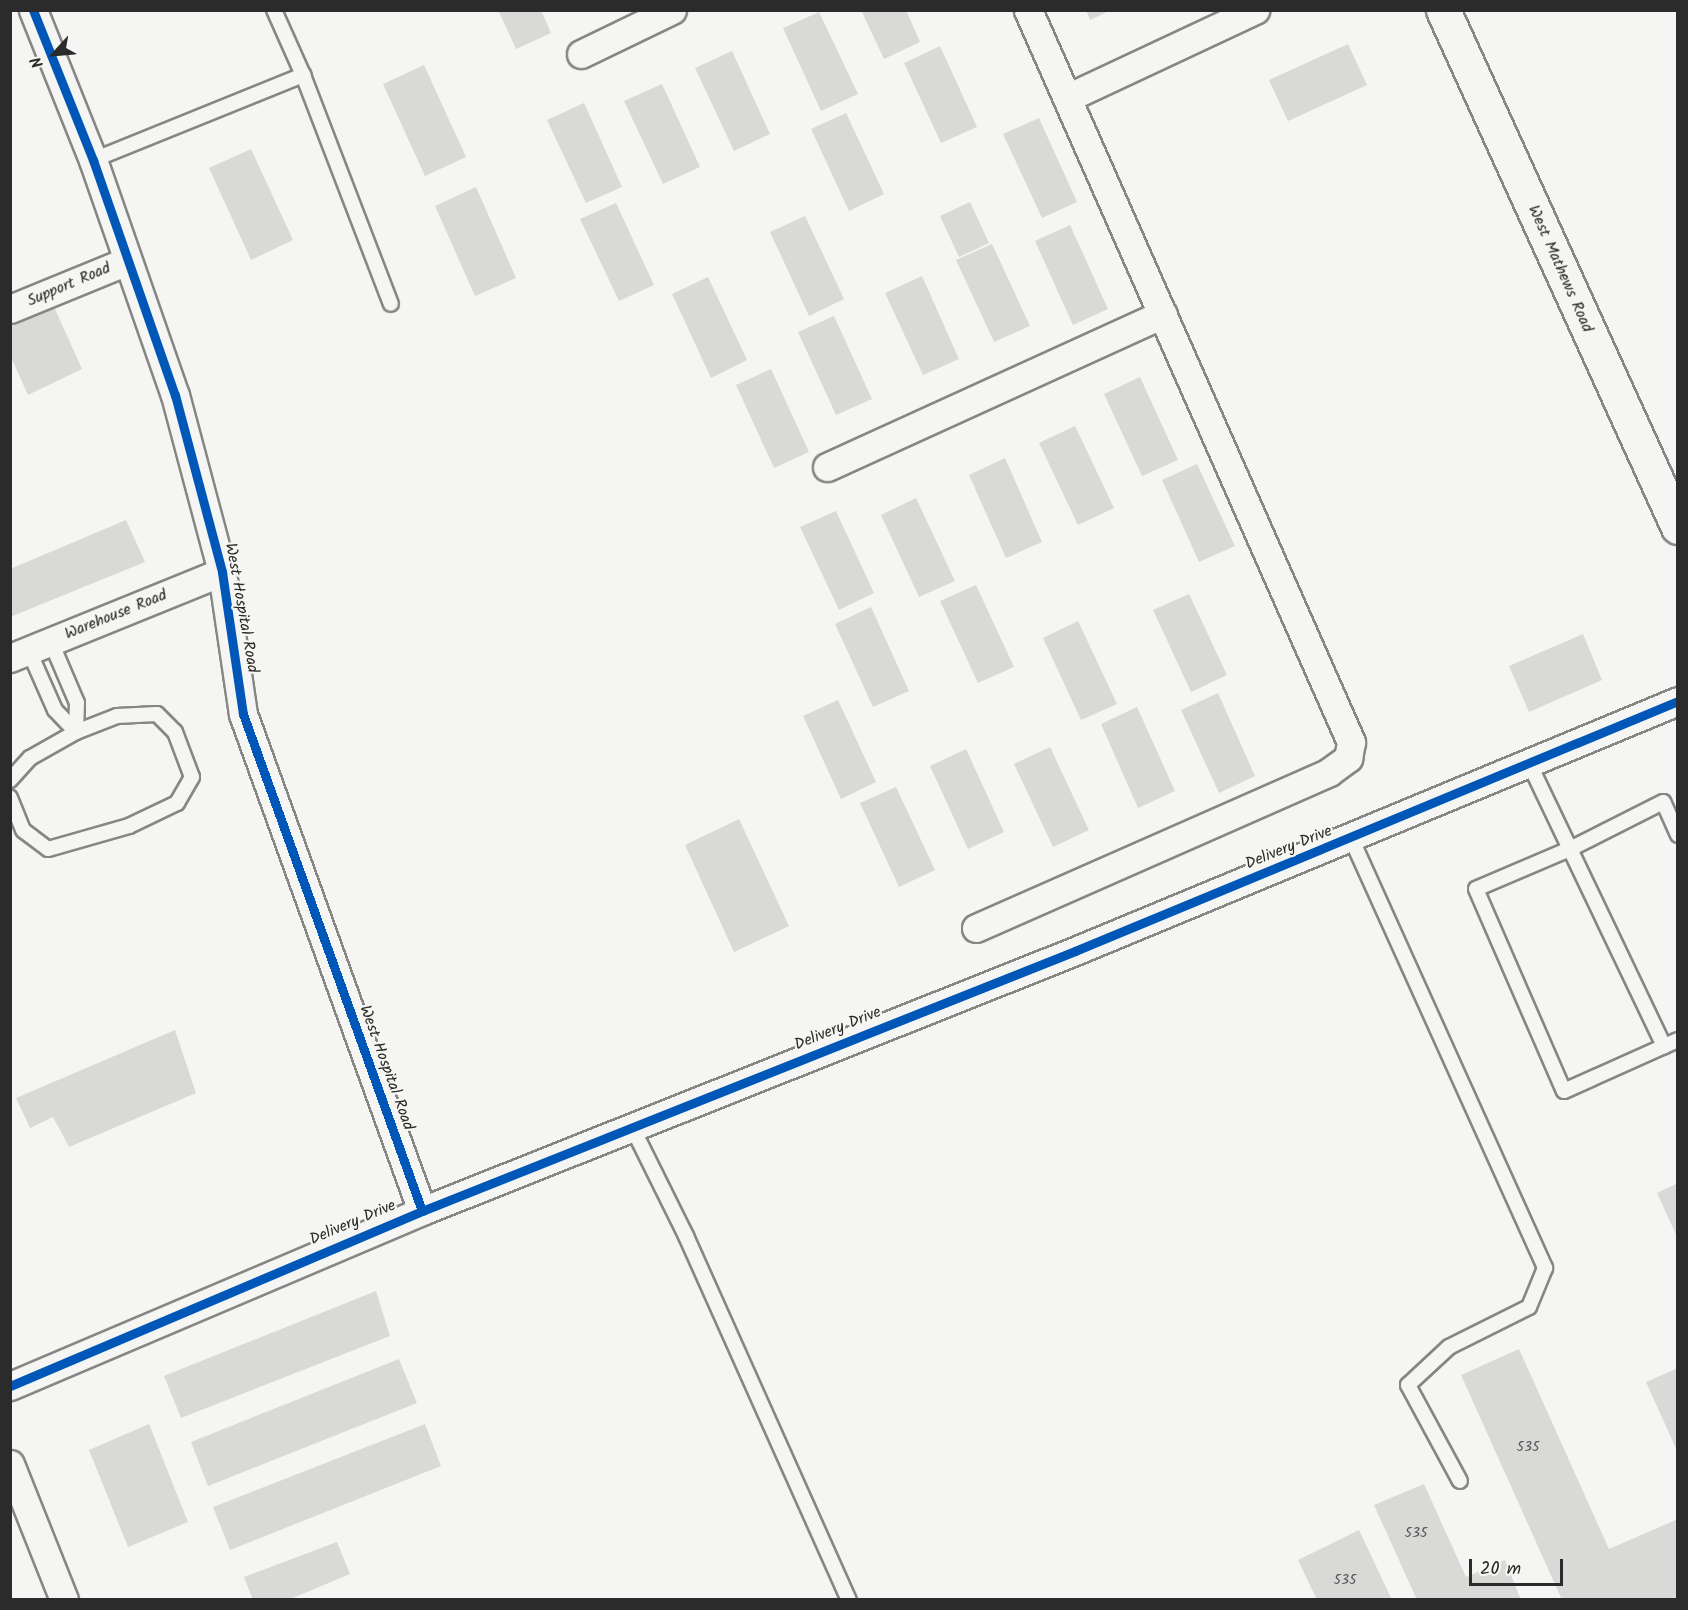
<!DOCTYPE html>
<html>
<head>
<meta charset="utf-8">
<style>
	body { margin:0 }
	#map { position:relative; width:1688px; height:1610px; overflow:hidden; background:#f5f5f3; font-family:Kalam,sans-serif }
	div>[style] { position:absolute }
	[style*='--x'] { left:calc(var(--x)*1px); top:calc(var(--y)*1px); width:calc(var(--w)*1px); rotate:calc(var(--a)*1deg) }
	.building>* { inset:0; background:#d9d9d8 }
	.roads { filter:drop-shadow(2px 0 #868685) drop-shadow(-2px 0 #868685) drop-shadow(0 2px #868685) drop-shadow(0 -2px #868685) }
	.service>* { height:14px; margin:-7px; padding:0 7px; transform-origin:7px; border-radius:7px; background:#f5f5f3 }
	.minor>* { height:27px; margin:-13.5px; padding:0 13.5px; transform-origin:13.5px; border-radius:13.5px; background:#f5f5f3 }
	.secondary>* { height:33px; margin:-16.5px; padding:0 16.5px; transform-origin:16.5px; border-radius:16.5px; background:#f5f5f3 }
	.cycleway>* { height:9px; margin:-4.5px; padding:0 4.5px; transform-origin:4.5px; border-radius:4.5px; background:#0057b8 }
	span { translate:-50% -50%; white-space:nowrap; text-align:center; line-height:1.15; -webkit-text-stroke:4.5px #f6f6f2; paint-order:stroke }
	.number-label { font-size:14px; color:#565656 }
	.number-label span { -webkit-text-stroke-width:0 }
	.street-label { font-size:16px; color:#2b2b2b }
	.frame { position:absolute; inset:0; border:12px solid #2b2b2b; pointer-events:none }
	.north { position:absolute; left:24px; top:24px; width:60px; height:60px; -webkit-text-stroke:4px #f6f6f2; paint-order:stroke; rotate:244deg; font-size:16px; font-weight:700; line-height:24px; text-align:center; color:#2b2b2b }
	.north::after { content:''; display:block; margin:auto; width:21px; height:27px; background:#2b2b2b; clip-path:polygon(50% 0,100% 100%,50% 72%,0 100%) }
	.scale { position:absolute; left:1469px; top:1559px; width:94px; height:27px; box-sizing:border-box; border:3px solid #2b2b2b; border-top:0; padding-left:8px; font-size:18px; line-height:21px; white-space:nowrap; color:#2b2b2b; -webkit-text-stroke:4px #f6f6f2; paint-order:stroke }
</style>
</head>
<body>
<div id="map">
	<div class="building">
		<i style="clip-path:polygon(498px 10px,541px 10px,551px 33px,516px 49px)"></i>
		<i style="clip-path:polygon(861px 10px,906px 10px,920px 42px,884px 59px)"></i>
		<i style="clip-path:polygon(1086px 10px,1111px 10px,1090px 20px)"></i>
		<i style="clip-path:polygon(819px 12px,858px 94px,821px 111px,783px 28px)"></i>
		<i style="clip-path:polygon(1348px 44px,1367px 85px,1288px 121px,1269px 80px)"></i>
		<i style="clip-path:polygon(940px 46px,977px 127px,941px 143px,904px 63px)"></i>
		<i style="clip-path:polygon(732px 51px,770px 134px,734px 151px,695px 68px)"></i>
		<i style="clip-path:polygon(424px 65px,466px 157px,425px 176px,383px 84px)"></i>
		<i style="clip-path:polygon(662px 84px,700px 167px,663px 184px,624px 101px)"></i>
		<i style="clip-path:polygon(584px 103px,622px 187px,586px 203px,547px 120px)"></i>
		<i style="clip-path:polygon(846px 113px,884px 194px,849px 211px,811px 129px)"></i>
		<i style="clip-path:polygon(1039px 118px,1077px 202px,1042px 218px,1003px 134px)"></i>
		<i style="clip-path:polygon(251px 149px,293px 240px,251px 260px,209px 168px)"></i>
		<i style="clip-path:polygon(476px 187px,516px 278px,475px 296px,435px 206px)"></i>
		<i style="clip-path:polygon(970px 202px,989px 243px,959px 257px,940px 216px)"></i>
		<i style="clip-path:polygon(616px 203px,654px 285px,619px 301px,580px 219px)"></i>
		<i style="clip-path:polygon(805px 216px,844px 299px,809px 316px,770px 232px)"></i>
		<i style="clip-path:polygon(1070px 225px,1108px 309px,1073px 325px,1035px 241px)"></i>
		<i style="clip-path:polygon(992px 244px,1030px 326px,994px 342px,956px 260px)"></i>
		<i style="clip-path:polygon(922px 276px,959px 359px,923px 375px,885px 293px)"></i>
		<i style="clip-path:polygon(708px 277px,747px 360px,711px 378px,672px 294px)"></i>
		<i style="clip-path:polygon(51px 300px,82px 369px,28px 395px,10px 355px,10px 319px)"></i>
		<i style="clip-path:polygon(834px 316px,872px 399px,836px 415px,798px 332px)"></i>
		<i style="clip-path:polygon(771px 369px,809px 452px,774px 468px,736px 385px)"></i>
		<i style="clip-path:polygon(1140px 377px,1178px 460px,1142px 476px,1104px 394px)"></i>
		<i style="clip-path:polygon(1075px 426px,1114px 508px,1078px 525px,1039px 443px)"></i>
		<i style="clip-path:polygon(1005px 458px,1042px 542px,1006px 558px,969px 475px)"></i>
		<i style="clip-path:polygon(1197px 464px,1235px 546px,1199px 562px,1162px 480px)"></i>
		<i style="clip-path:polygon(916px 498px,955px 581px,919px 597px,881px 515px)"></i>
		<i style="clip-path:polygon(836px 511px,874px 593px,839px 610px,800px 527px)"></i>
		<i style="clip-path:polygon(126px 520px,145px 562px,10px 617px,10px 569px)"></i>
		<i style="clip-path:polygon(976px 585px,1014px 667px,978px 683px,940px 601px)"></i>
		<i style="clip-path:polygon(1189px 594px,1227px 675px,1191px 692px,1153px 610px)"></i>
		<i style="clip-path:polygon(871px 607px,909px 691px,873px 707px,835px 624px)"></i>
		<i style="clip-path:polygon(1078px 621px,1117px 704px,1081px 720px,1043px 638px)"></i>
		<i style="clip-path:polygon(1583px 634px,1602px 680px,1529px 712px,1509px 666px)"></i>
		<i style="clip-path:polygon(1218px 693px,1255px 776px,1219px 793px,1181px 710px)"></i>
		<i style="clip-path:polygon(838px 700px,876px 782px,841px 799px,803px 716px)"></i>
		<i style="clip-path:polygon(1137px 707px,1175px 791px,1138px 808px,1101px 724px)"></i>
		<i style="clip-path:polygon(1050px 747px,1089px 830px,1053px 847px,1014px 764px)"></i>
		<i style="clip-path:polygon(966px 749px,1004px 832px,968px 849px,930px 766px)"></i>
		<i style="clip-path:polygon(896px 787px,935px 870px,899px 887px,860px 803px)"></i>
		<i style="clip-path:polygon(739px 819px,789px 926px,734px 952px,685px 845px)"></i>
		<i style="clip-path:polygon(175px 1030px,196px 1093px,69px 1147px,53px 1117px,30px 1128px,16px 1098px)"></i>
		<i style="clip-path:polygon(1678px 1183px,1678px 1239px,1657px 1193px)"></i>
		<i style="clip-path:polygon(376px 1291px,390px 1336px,181px 1418px,164px 1376px)"></i>
		<i style="clip-path:polygon(1519px 1349px,1609px 1549px,1678px 1519px,1678px 1600px,1562px 1600px,1461px 1375px)"></i>
		<i style="clip-path:polygon(399px 1359px,417px 1403px,208px 1486px,191px 1442px)"></i>
		<i style="clip-path:polygon(1678px 1368px,1678px 1453px,1646px 1382px)"></i>
		<i style="clip-path:polygon(149px 1424px,188px 1522px,128px 1547px,89px 1450px)"></i>
		<i style="clip-path:polygon(425px 1424px,441px 1466px,230px 1550px,213px 1507px)"></i>
		<i style="clip-path:polygon(1424px 1484px,1466px 1577px,1505px 1560px,1521px 1600px,1417px 1600px,1374px 1505px)"></i>
		<i style="clip-path:polygon(1359px 1530px,1392px 1600px,1317px 1600px,1298px 1560px)"></i>
		<i style="clip-path:polygon(337px 1542px,350px 1574px,288px 1600px,253px 1600px,244px 1577px)"></i>
	</div>
	<div class="roads">
		<div class="service">
			<i style="--x:303;--y:75;--w:245;--a:69"></i>
			<i style="--x:93;--y:160;--w:227;--a:-22"></i>
			<i style="--x:303;--y:75;--w:71;--a:-114"></i>
			<i style="--x:51;--y:642;--w:66;--a:66.9"></i>
			<i style="--x:77;--y:703;--w:29;--a:92"></i>
			<i style="--x:29;--y:651;--w:64;--a:66.2"></i>
			<i style="--x:55;--y:710;--w:30;--a:46"></i>
			<i style="--x:1529;--y:763;--w:314;--a:64.5"></i>
			<i style="--x:10;--y:780;--w:30;--a:-48"></i>
			<i style="--x:30;--y:758;--w:53;--a:-29.5"></i>
			<i style="--x:76;--y:732;--w:44;--a:-21.3"></i>
			<i style="--x:117;--y:716;--w:40;--a:-2.9"></i>
			<i style="--x:157;--y:714;--w:25;--a:45"></i>
			<i style="--x:175;--y:732;--w:48;--a:69.3"></i>
			<i style="--x:192;--y:777;--w:30;--a:120"></i>
			<i style="--x:177;--y:803;--w:53;--a:154.4"></i>
			<i style="--x:129;--y:826;--w:84;--a:164.1"></i>
			<i style="--x:48;--y:849;--w:31;--a:-143"></i>
			<i style="--x:23;--y:830;--w:35;--a:-112"></i>
			<i style="--x:1678;--y:835;--w:36;--a:-114"></i>
			<i style="--x:1663;--y:802;--w:102;--a:153.2"></i>
			<i style="--x:1572;--y:848;--w:104;--a:156.9"></i>
			<i style="--x:1476;--y:889;--w:220;--a:66.5"></i>
			<i style="--x:1564;--y:1091;--w:125;--a:-24.1"></i>
			<i style="--x:1351;--y:838;--w:472;--a:65.7"></i>
			<i style="--x:1545;--y:1268;--w:42;--a:112.3"></i>
			<i style="--x:1529;--y:1307;--w:89;--a:153.4"></i>
			<i style="--x:1449;--y:1347;--w:56;--a:137.2"></i>
			<i style="--x:1408;--y:1385;--w:109;--a:61.6"></i>
			<i style="--x:632;--y:1127;--w:122;--a:63.6"></i>
			<i style="--x:686;--y:1236;--w:399;--a:65.9"></i>
		</div>
		<div class="minor">
			<i style="--x:33;--y:10;--w:162;--a:68.2"></i>
			<i style="--x:93;--y:160;--w:249;--a:70.8"></i>
			<i style="--x:175;--y:395;--w:183;--a:75.1"></i>
			<i style="--x:222;--y:572;--w:144;--a:81.6"></i>
			<i style="--x:243;--y:714;--w:528;--a:70.19"></i>
			<i style="--x:581;--y:54;--w:101;--a:-25.8"></i>
			<i style="--x:1067;--y:98;--w:208;--a:-25.1"></i>
			<i style="--x:10;--y:309;--w:126;--a:-22.3"></i>
			<i style="--x:827;--y:467;--w:369;--a:-24.5"></i>
			<i style="--x:10;--y:658;--w:229;--a:-22.1"></i>
			<i style="--x:976;--y:928;--w:386;--a:-23.8"></i>
			<i style="--x:1329;--y:772;--w:24;--a:-36"></i>
			<i style="--x:1348;--y:758;--w:16;--a:-79"></i>
			<i style="--x:1351;--y:742;--w:800;--a:-113.81"></i>
			<i style="--x:10;--y:1386;--w:448;--a:-23"></i>
			<i style="--x:422;--y:1211;--w:703;--a:-21.71"></i>
			<i style="--x:1075;--y:951;--w:653;--a:-22.52"></i>
			<i style="--x:10;--y:1464;--w:146;--a:68.3"></i>
		</div>
		<div class="secondary">
			<i style="--x:1443;--y:10;--w:568;--a:65.56"></i>
		</div>
	</div>
	<div class="cycleway">
		<i style="--x:33;--y:10;--w:162;--a:68.2"></i>
		<i style="--x:93;--y:160;--w:249;--a:70.8"></i>
		<i style="--x:175;--y:395;--w:183;--a:75.1"></i>
		<i style="--x:222;--y:572;--w:144;--a:81.6"></i>
		<i style="--x:243;--y:714;--w:528;--a:70.19"></i>
		<i style="--x:10;--y:1386;--w:448;--a:-23"></i>
		<i style="--x:422;--y:1211;--w:703;--a:-21.71"></i>
		<i style="--x:1075;--y:951;--w:653;--a:-22.52"></i>
	</div>
	<div class="number-label">
		<span style="left:1528px;top:1447px">535</span>
		<span style="left:1416px;top:1533px">535</span>
		<span style="left:1345px;top:1580px">535</span>
	</div>
	<div class="street-label">
		<span style="left:1560px;top:269px;rotate:66deg">West Mathews Road</span>
		<span style="left:69px;top:285px;rotate:-23deg">Support Road</span>
		<span style="left:241px;top:608px;rotate:80deg">West Hospital Road</span>
		<span style="left:116px;top:615px;rotate:-22deg">Warehouse Road</span>
		<span style="left:1289px;top:848px;rotate:-22deg">Delivery Drive</span>
		<span style="left:838px;top:1029px;rotate:-22deg">Delivery Drive</span>
		<span style="left:386px;top:1068px;rotate:70deg">West Hospital Road</span>
		<span style="left:353px;top:1223px;rotate:-23deg">Delivery Drive</span>
	</div>
	<div class="frame"></div>
	<div class="north">N</div>
	<div class="scale">20 m</div>
</div>
</body>
</html>
